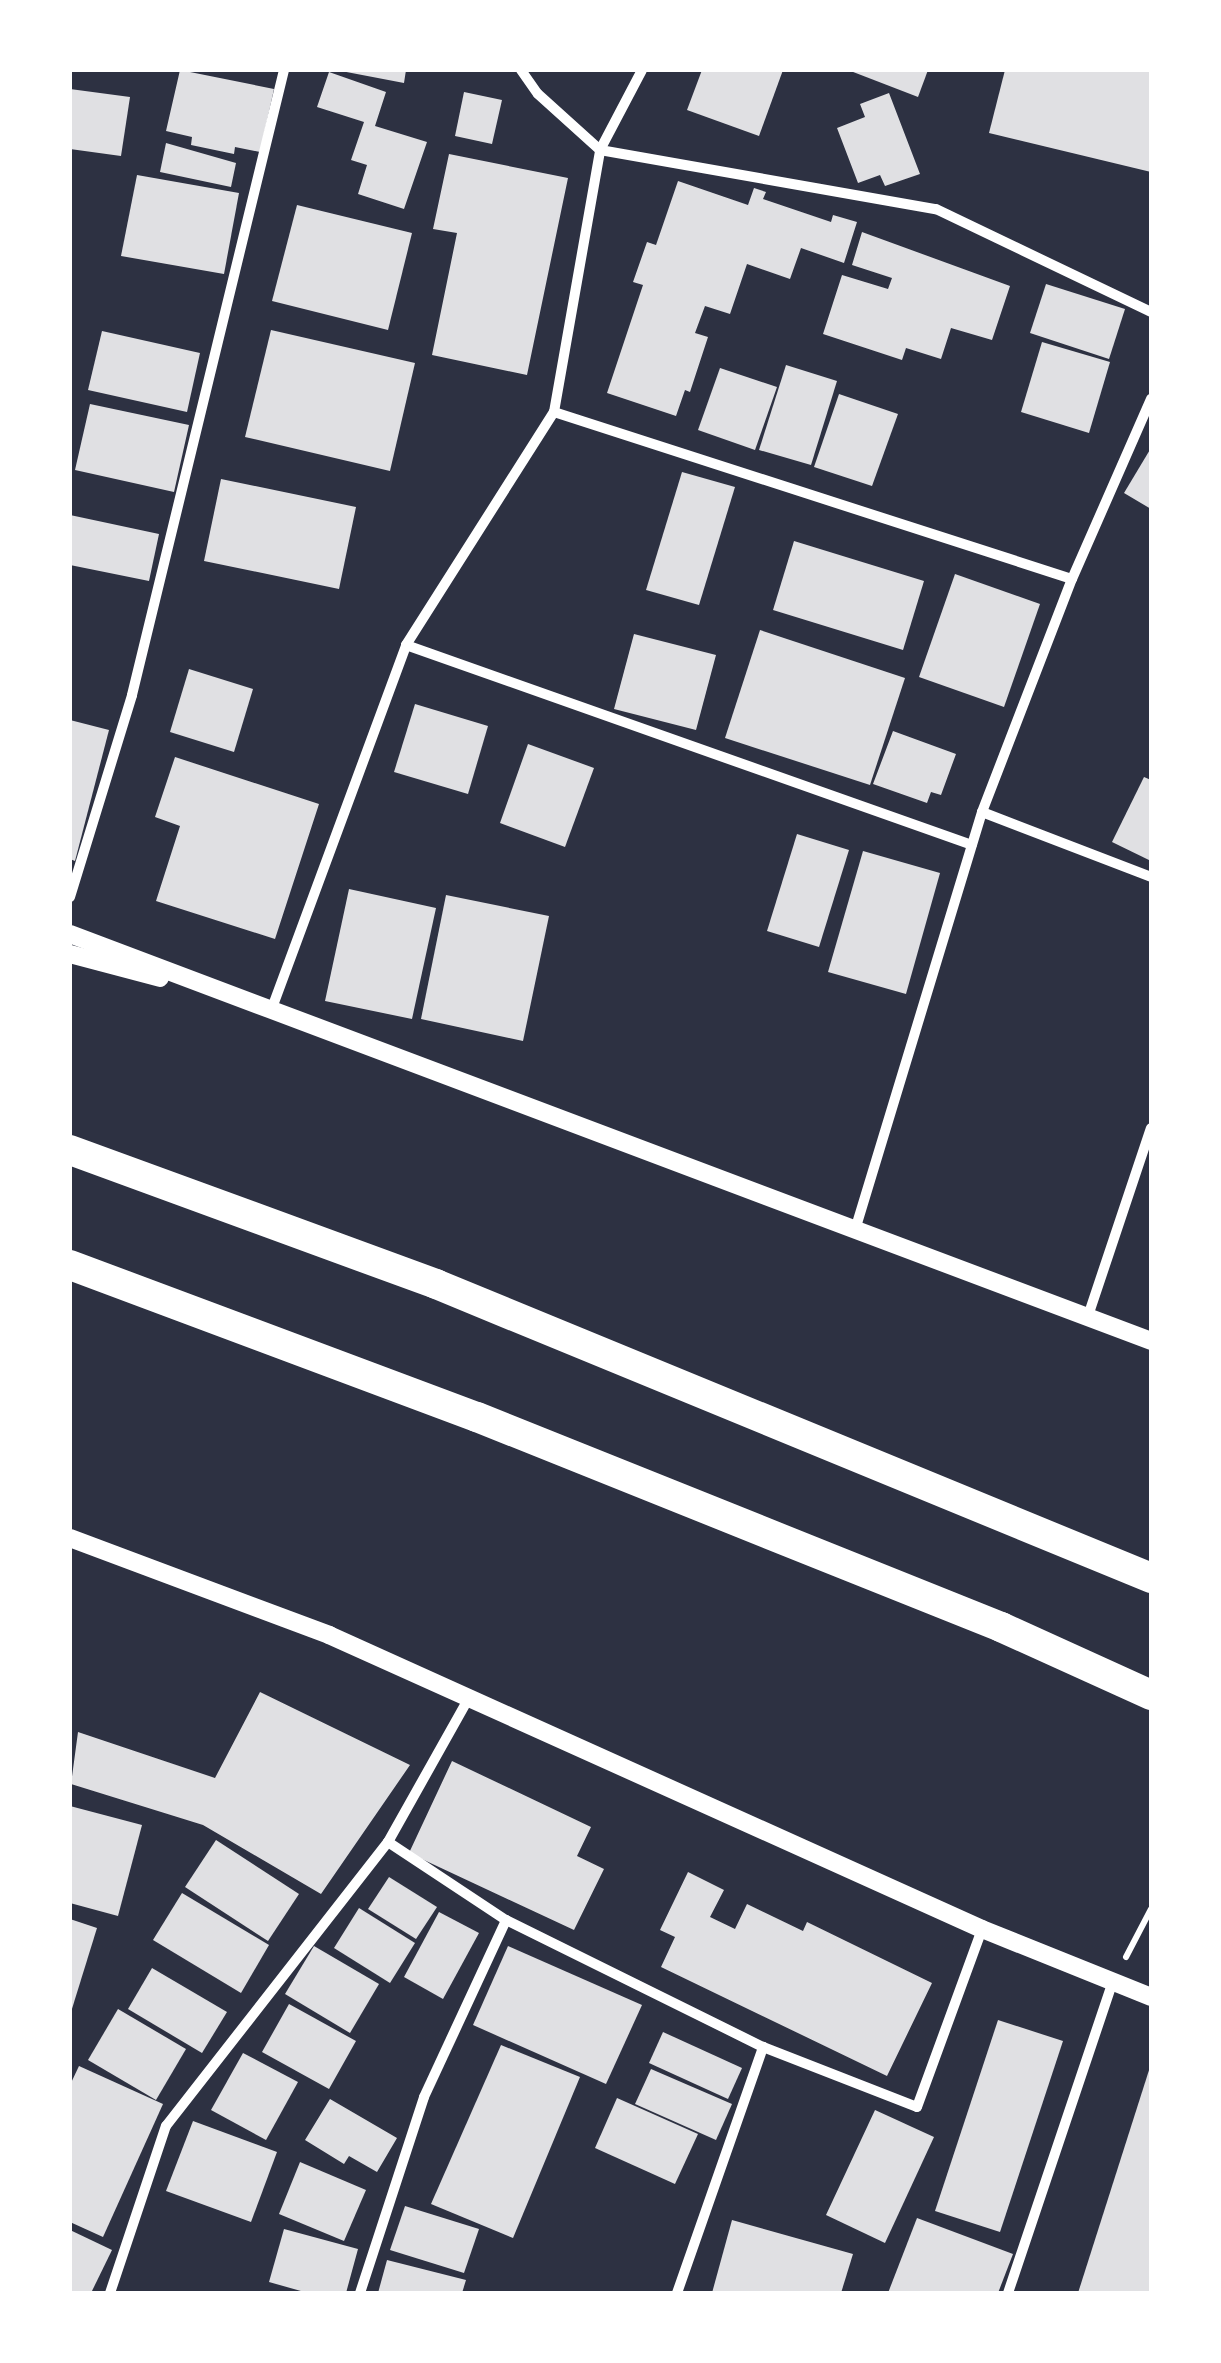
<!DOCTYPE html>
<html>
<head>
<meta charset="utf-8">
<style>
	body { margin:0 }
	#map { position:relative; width:1221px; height:2363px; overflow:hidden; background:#2d3142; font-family:Ubuntu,sans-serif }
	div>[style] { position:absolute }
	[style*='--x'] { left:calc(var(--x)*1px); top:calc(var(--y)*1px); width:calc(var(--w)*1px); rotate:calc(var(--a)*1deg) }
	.building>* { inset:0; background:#e0e0e3 }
	.path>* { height:6px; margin:-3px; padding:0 3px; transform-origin:3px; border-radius:3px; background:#fff }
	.minor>* { height:10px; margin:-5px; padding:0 5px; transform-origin:5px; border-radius:5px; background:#fff }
	.tertiary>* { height:18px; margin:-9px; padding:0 9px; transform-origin:9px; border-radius:9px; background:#fff }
	.motorway>* { height:30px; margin:-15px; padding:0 15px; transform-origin:15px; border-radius:15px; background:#fff }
	span { translate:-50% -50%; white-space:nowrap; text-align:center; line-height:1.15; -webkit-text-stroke:10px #fff; paint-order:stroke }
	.frame { position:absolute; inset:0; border:72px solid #fff; pointer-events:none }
</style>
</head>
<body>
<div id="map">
	<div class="building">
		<i style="clip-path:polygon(180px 70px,274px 89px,260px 152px,235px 147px,234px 154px,191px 145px,192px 137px,166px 131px)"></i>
		<i style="clip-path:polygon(336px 70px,406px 70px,404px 83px)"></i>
		<i style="clip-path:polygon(702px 70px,783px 70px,759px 136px,687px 110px)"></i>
		<i style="clip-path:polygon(848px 70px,928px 70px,918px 97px)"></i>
		<i style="clip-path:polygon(1005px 70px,1151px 70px,1151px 172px,989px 133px)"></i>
		<i style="clip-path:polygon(329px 72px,386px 92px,375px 126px,427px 142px,404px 209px,358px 194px,367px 165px,351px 160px,364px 122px,317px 107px)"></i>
		<i style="clip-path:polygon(70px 89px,130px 97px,121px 156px,70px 149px)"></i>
		<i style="clip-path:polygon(464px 92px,502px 100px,492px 144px,455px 136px)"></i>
		<i style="clip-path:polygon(889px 93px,920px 174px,885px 186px,880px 175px,858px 183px,837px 128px,865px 117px,860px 104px)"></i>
		<i style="clip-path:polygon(166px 143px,236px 163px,231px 187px,160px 172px)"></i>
		<i style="clip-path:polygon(449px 154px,568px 178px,527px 375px,432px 355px,457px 233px,433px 229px)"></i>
		<i style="clip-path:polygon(137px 175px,239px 193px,224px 274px,121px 256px)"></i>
		<i style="clip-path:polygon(678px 181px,748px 205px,754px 188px,766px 192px,763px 199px,831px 222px,833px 215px,857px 222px,844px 263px,801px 248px,790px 279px,747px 264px,730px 314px,705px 306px,695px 333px,708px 337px,690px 392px,685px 390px,676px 416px,607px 393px,643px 285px,633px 282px,647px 242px,656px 245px)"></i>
		<i style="clip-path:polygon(297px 205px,412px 233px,388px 330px,272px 301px)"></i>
		<i style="clip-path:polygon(862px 232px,1010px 286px,992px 340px,951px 328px,941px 359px,906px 348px,902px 360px,823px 334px,842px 275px,888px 289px,892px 278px,852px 265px)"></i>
		<i style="clip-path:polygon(1046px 284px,1125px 309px,1109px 359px,1030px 333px)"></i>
		<i style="clip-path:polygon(271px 330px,415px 363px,390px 471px,245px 437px)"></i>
		<i style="clip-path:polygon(102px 331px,200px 353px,187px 412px,88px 390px)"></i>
		<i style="clip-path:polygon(1042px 342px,1110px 362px,1089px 433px,1021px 412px)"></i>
		<i style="clip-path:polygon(786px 365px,837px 381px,811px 465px,759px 450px)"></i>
		<i style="clip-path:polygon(720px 368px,777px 387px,755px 450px,698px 430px)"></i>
		<i style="clip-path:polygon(839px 394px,898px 414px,872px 486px,814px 467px)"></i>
		<i style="clip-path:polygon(90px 404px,189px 425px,174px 492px,75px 470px)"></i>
		<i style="clip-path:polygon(1151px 448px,1151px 509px,1124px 493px)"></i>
		<i style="clip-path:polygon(682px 472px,735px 487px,699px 605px,646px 590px)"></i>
		<i style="clip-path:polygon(221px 479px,356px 507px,339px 589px,204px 561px)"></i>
		<i style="clip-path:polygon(70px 515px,159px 534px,149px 581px,70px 565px)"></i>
		<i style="clip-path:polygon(794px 541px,924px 581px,903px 650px,773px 610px)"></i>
		<i style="clip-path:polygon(955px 574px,1040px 604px,1004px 707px,919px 677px)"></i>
		<i style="clip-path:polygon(760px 630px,905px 678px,870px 785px,725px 738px)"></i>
		<i style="clip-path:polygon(634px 634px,716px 655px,696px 730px,614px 709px)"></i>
		<i style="clip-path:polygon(189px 669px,253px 689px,234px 752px,170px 732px)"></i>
		<i style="clip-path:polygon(415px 704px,488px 726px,468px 794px,394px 772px)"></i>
		<i style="clip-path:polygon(70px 720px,109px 730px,75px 861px,70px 859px)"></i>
		<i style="clip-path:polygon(893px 731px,956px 754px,941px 795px,931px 792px,927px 803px,873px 784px)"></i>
		<i style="clip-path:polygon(528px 744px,594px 768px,565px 847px,500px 823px)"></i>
		<i style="clip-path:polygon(175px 757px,319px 804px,275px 939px,156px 901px,180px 826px,155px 817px)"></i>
		<i style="clip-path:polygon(1144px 777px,1151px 780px,1151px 861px,1112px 842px)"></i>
		<i style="clip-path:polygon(797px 834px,849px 850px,819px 947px,767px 931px)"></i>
		<i style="clip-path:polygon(863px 851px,940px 873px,906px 994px,828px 972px)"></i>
		<i style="clip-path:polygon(349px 889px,436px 908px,412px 1019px,325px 1001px)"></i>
		<i style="clip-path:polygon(446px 895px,549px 916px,523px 1041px,421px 1019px)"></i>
		<i style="clip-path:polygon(260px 1692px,410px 1765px,321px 1894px,203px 1825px,71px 1784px,78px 1732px,215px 1778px)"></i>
		<i style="clip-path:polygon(452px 1761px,591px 1827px,577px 1856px,604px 1869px,574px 1930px,409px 1853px)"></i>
		<i style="clip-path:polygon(70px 1806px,142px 1825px,118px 1916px,70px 1903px)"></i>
		<i style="clip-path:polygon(216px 1840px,299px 1894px,268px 1941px,185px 1887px)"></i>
		<i style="clip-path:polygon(688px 1872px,724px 1890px,710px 1917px,735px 1929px,747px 1904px,803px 1931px,807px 1922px,932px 1983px,887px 2076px,661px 1967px,675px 1937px,660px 1930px)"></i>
		<i style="clip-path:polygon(389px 1877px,437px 1907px,416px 1939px,368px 1909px)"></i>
		<i style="clip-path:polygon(182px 1893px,269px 1945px,241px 1993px,153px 1940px)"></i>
		<i style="clip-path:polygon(359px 1908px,415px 1943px,390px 1983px,334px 1948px)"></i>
		<i style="clip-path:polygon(439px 1912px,479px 1933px,443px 1999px,404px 1977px)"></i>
		<i style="clip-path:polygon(70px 1919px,97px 1928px,71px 2012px,70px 2012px)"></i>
		<i style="clip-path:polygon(314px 1946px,379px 1984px,350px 2033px,285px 1994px)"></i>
		<i style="clip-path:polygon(508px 1946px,642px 2005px,606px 2084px,473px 2025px)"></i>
		<i style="clip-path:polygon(152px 1968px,227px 2012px,202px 2053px,128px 2009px)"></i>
		<i style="clip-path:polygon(289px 2004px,356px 2041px,329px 2089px,262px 2052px)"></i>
		<i style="clip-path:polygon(118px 2009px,186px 2049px,156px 2100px,88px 2060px)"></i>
		<i style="clip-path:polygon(998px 2020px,1063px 2041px,1000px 2232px,935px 2211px)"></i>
		<i style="clip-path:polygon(663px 2032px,742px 2068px,728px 2099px,649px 2063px)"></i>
		<i style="clip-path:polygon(501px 2045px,580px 2077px,513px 2238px,431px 2204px)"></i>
		<i style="clip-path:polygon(243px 2053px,298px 2082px,266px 2140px,211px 2110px)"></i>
		<i style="clip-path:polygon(79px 2066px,163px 2104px,103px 2237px,70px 2222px,70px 2085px)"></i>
		<i style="clip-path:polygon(1150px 2067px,1151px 2293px,1078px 2293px)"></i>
		<i style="clip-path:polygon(651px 2069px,732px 2104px,716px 2140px,635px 2104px)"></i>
		<i style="clip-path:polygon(617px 2098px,698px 2134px,675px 2184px,595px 2148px)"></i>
		<i style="clip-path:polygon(330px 2099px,397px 2138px,377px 2172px,349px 2156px,344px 2164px,305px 2140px)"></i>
		<i style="clip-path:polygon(875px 2110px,934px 2137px,885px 2243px,826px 2215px)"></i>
		<i style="clip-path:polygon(193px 2121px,277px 2152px,251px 2222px,166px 2191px)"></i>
		<i style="clip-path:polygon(300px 2162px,366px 2190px,344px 2241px,279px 2214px)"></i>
		<i style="clip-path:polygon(405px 2206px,479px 2229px,464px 2273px,390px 2250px)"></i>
		<i style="clip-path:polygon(917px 2218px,1013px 2254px,998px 2293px,888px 2293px)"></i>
		<i style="clip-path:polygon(732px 2220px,853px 2254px,841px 2293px,712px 2293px)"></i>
		<i style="clip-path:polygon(284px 2229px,358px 2249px,346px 2293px,308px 2293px,269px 2282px)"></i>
		<i style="clip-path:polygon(70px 2230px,112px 2250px,91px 2293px,70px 2293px)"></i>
		<i style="clip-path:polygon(387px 2260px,466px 2280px,462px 2293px,378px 2293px)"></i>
	</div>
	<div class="path">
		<i style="--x:1126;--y:1957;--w:54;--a:-62.5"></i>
	</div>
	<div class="minor">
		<i style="--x:521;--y:70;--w:29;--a:55"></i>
		<i style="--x:538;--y:94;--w:84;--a:42.1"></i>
		<i style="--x:600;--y:150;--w:341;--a:10"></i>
		<i style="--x:936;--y:209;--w:238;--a:25.6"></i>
		<i style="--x:554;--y:412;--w:544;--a:17.87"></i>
		<i style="--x:406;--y:645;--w:600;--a:19.46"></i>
		<i style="--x:982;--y:812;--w:181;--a:21"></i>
		<i style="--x:70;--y:897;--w:211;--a:-72.9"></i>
		<i style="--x:132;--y:695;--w:643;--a:-76.33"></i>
		<i style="--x:272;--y:1008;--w:387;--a:-69.7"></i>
		<i style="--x:406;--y:645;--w:276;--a:-57.6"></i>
		<i style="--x:554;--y:412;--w:266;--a:-80"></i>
		<i style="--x:600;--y:150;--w:90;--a:-62.3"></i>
		<i style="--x:855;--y:1230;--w:437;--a:-73.1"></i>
		<i style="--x:982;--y:812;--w:250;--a:-68.9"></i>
		<i style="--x:1072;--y:579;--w:197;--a:-66.3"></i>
		<i style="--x:1088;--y:1316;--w:198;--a:-71.5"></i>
		<i style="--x:388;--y:1842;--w:141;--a:33.5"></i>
		<i style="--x:506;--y:1920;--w:287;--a:26.3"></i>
		<i style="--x:763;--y:2047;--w:165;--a:21.3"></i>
		<i style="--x:917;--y:2107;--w:189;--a:-69.9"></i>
		<i style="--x:110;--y:2293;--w:176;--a:-71.5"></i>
		<i style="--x:166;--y:2126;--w:360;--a:-52"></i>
		<i style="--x:388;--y:1842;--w:167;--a:-60.7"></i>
		<i style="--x:360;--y:2293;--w:206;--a:-71.9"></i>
		<i style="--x:424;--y:2097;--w:195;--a:-65.1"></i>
		<i style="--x:677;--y:2293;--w:261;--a:-70.7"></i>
		<i style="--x:1008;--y:2293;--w:326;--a:-71.4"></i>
	</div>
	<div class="tertiary">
		<i style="--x:70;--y:934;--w:1155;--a:20.63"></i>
		<i style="--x:70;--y:954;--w:93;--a:14.9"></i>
		<i style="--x:70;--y:1538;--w:277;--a:20.5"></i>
		<i style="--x:329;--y:1635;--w:716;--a:24.24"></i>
		<i style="--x:982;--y:1929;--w:182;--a:21.9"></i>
	</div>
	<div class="motorway">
		<i style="--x:70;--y:1150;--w:390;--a:20.1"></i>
		<i style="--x:436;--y:1284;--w:773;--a:22.35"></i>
		<i style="--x:70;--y:1265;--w:434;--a:20.5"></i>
		<i style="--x:477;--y:1417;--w:565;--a:21.84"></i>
		<i style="--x:1001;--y:1627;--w:165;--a:24.4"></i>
	</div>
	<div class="frame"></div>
</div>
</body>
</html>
